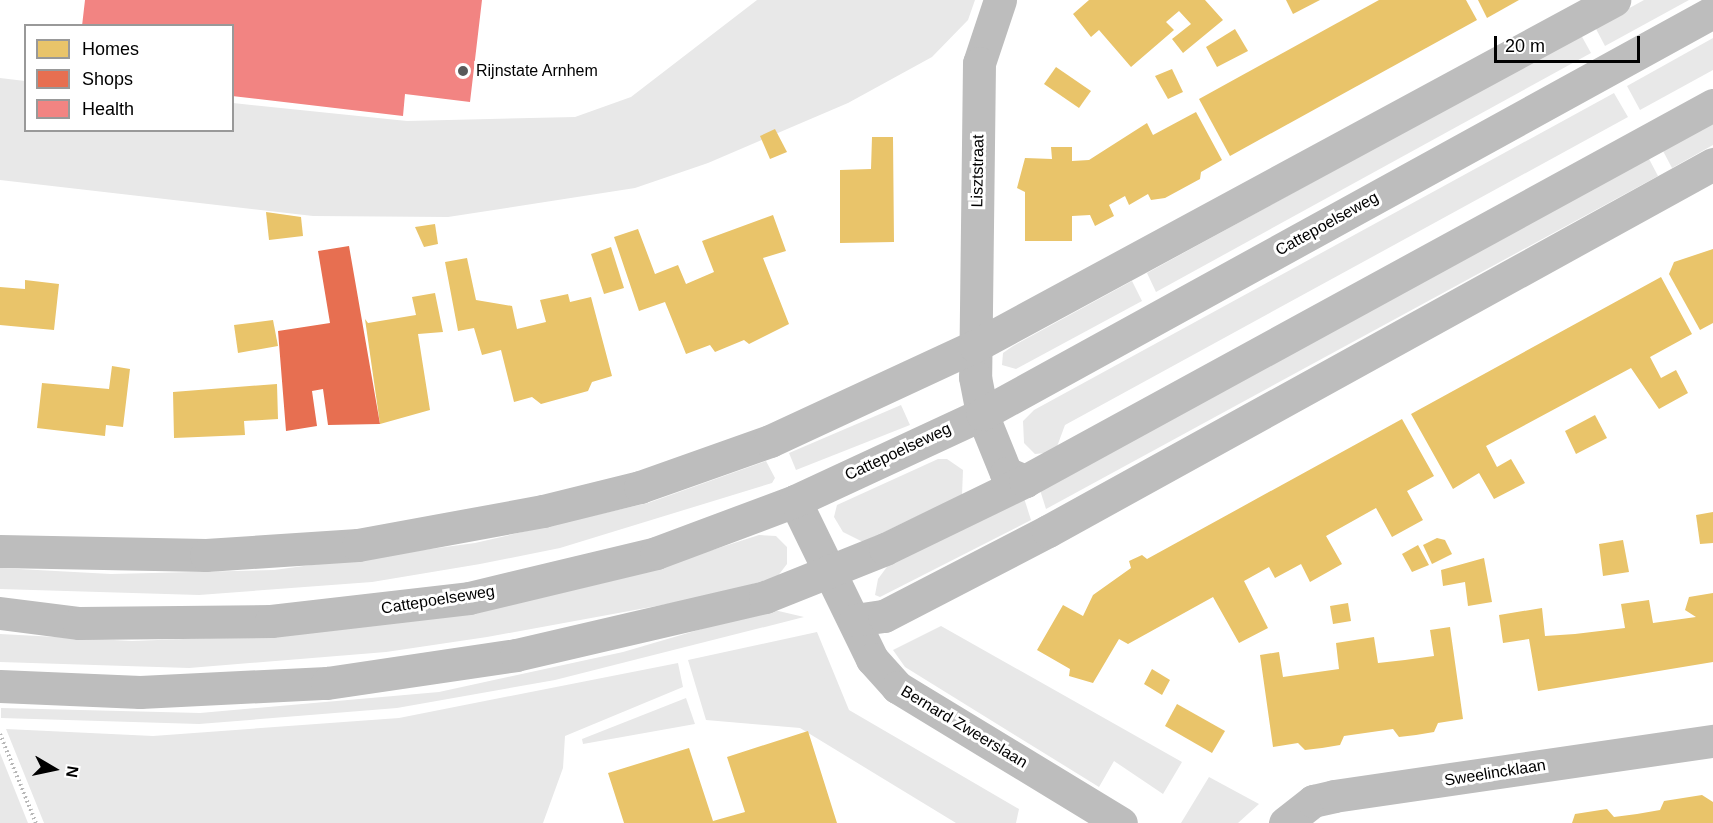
<!DOCTYPE html>
<html>
<head>
<meta charset="utf-8">
<style>
	body { margin:0 }
	#map { position:relative; width:1713px; height:823px; overflow:hidden; background:#fff; font-family:Arial,sans-serif }
	div>[style] { position:absolute }
	[style*='--x'] { left:calc(var(--x)*1px); top:calc(var(--y)*1px); width:calc(var(--w)*1px); rotate:calc(var(--a)*1deg) }
	.green>* { inset:0; background:#e8e8e8 }
	.homes>* { inset:0; background:#e9c46a }
	.shops>* { inset:0; background:#e76f51 }
	.health>* { inset:0; background:#f28482 }
	.path>* { height:4px; margin-top:-2px; transform-origin:0; background:repeating-linear-gradient(90deg,#b8b8b8 0 1.5px,transparent 0 4.5px) }
	.minor>* { height:33px; margin:-16.5px; padding:0 16.5px; transform-origin:16.5px; border-radius:16.5px; background:#bdbdbd }
	.dots>* { width:16px; height:16px; translate:-50% -50%; box-sizing:border-box; border:3px solid #fff; border-radius:50% }
	span { translate:-50% -50%; white-space:nowrap; text-align:center; line-height:1.15; -webkit-text-stroke:6px #fff; paint-order:stroke }
	.poi-label { font-size:16px; color:#000 }
	.left { translate:0 -50%; text-align:left }
	.street-label { font-size:16px; color:#000 }
	.legend { position:absolute; left:24px; top:24px; width:210px; height:108px; box-sizing:border-box; background:#fff; border:2px solid #999; margin:0; padding:8px 10px; list-style:none; font-size:18px; color:#000 }
	.legend li { display:flex; align-items:center; gap:12px; height:30px }
	.legend b { width:30px; border:2px solid #999 }
	.north { position:absolute; left:24px; top:739px; width:60px; height:60px; -webkit-text-stroke:4px #fff; paint-order:stroke; rotate:99deg; font-size:16px; font-weight:700; line-height:24px; text-align:center; color:#000 }
	.north::after { content:''; display:block; margin:auto; width:21px; height:27px; background:#000; clip-path:polygon(50% 0,100% 100%,50% 72%,0 100%) }
	.scale { position:absolute; left:1494px; top:36px; width:146px; height:27px; box-sizing:border-box; border:3px solid #000; border-top:0; padding-left:8px; font-size:18px; line-height:21px; white-space:nowrap; color:#000; -webkit-text-stroke:4px #fff; paint-order:stroke }
</style>
</head>
<body>
<div id="map">
	<div class="green">
		<i style="clip-path:polygon(757px 0,975px 0,968px 20px,932px 57px,848px 103px,708px 163px,635px 188px,448px 217px,313px 216px,0 180px,0 78px,25px 81px,26px 130px,232px 130px,233px 103px,407px 121px,575px 117px,631px 97px)"></i>
		<i style="clip-path:polygon(1644px 0,1689px 0,1605px 46px,1595px 27px)"></i>
		<i style="clip-path:polygon(1581px 35px,1591px 53px,1156px 292px,1147px 273px)"></i>
		<i style="clip-path:polygon(1713px 38px,1713px 70px,1640px 110px,1627px 86px)"></i>
		<i style="clip-path:polygon(1614px 93px,1628px 117px,1065px 425px,1055px 452px,1035px 454px,1024px 443px,1023px 421px,1034px 410px)"></i>
		<i style="clip-path:polygon(1713px 121px,1713px 145px,1672px 168px,1662px 149px)"></i>
		<i style="clip-path:polygon(1648px 157px,1658px 176px,1046px 509px,1040px 490px)"></i>
		<i style="clip-path:polygon(1132px 281px,1142px 301px,1016px 369px,1002px 365px,1003px 353px,1013px 346px)"></i>
		<i style="clip-path:polygon(901px 405px,910px 425px,796px 470px,789px 453px)"></i>
		<i style="clip-path:polygon(938px 459px,947px 459px,963px 470px,962px 495px,863px 542px,843px 532px,834px 517px,837px 505px)"></i>
		<i style="clip-path:polygon(766px 461px,775px 478px,772px 483px,560px 548px,480px 564px,372px 582px,199px 595px,0 589px,0 568px,111px 574px,274px 570px,475px 543px,648px 503px)"></i>
		<i style="clip-path:polygon(1024px 498px,1031px 520px,880px 597px,875px 595px,878px 579px,892px 560px)"></i>
		<i style="clip-path:polygon(759px 535px,776px 536px,787px 547px,787px 564px,777px 577px,711px 596px,487px 637px,386px 652px,189px 668px,0 662px,0 634px,132px 641px,260px 636px,472px 611px,675px 562px)"></i>
		<i style="clip-path:polygon(770px 609px,804px 617px,555px 680px,397px 708px,199px 724px,1px 718px,1px 708px,200px 713px,439px 692px,623px 652px)"></i>
		<i style="clip-path:polygon(941px 626px,1182px 762px,1163px 794px,1114px 761px,1099px 787px,905px 667px,893px 650px)"></i>
		<i style="clip-path:polygon(817px 632px,849px 710px,1019px 809px,1016px 823px,956px 823px,800px 728px,706px 720px,688px 660px)"></i>
		<i style="clip-path:polygon(678px 663px,683px 687px,565px 736px,563px 768px,543px 823px,44px 823px,6px 729px,153px 736px,399px 718px)"></i>
		<i style="clip-path:polygon(686px 698px,695px 724px,583px 744px,582px 739px)"></i>
		<i style="clip-path:polygon(0 753px,28px 823px,0 823px)"></i>
		<i style="clip-path:polygon(1209px 777px,1259px 804px,1238px 823px,1181px 823px)"></i>
	</div>
	<div class="homes">
		<i style="clip-path:polygon(1089px 0,1205px 0,1223px 20px,1183px 53px,1172px 39px,1191px 24px,1179px 11px,1166px 22px,1174px 30px,1131px 67px,1099px 30px,1091px 37px,1073px 14px)"></i>
		<i style="clip-path:polygon(1286px 0,1320px 0,1293px 14px)"></i>
		<i style="clip-path:polygon(1379px 0,1466px 0,1477px 20px,1230px 156px,1199px 99px)"></i>
		<i style="clip-path:polygon(1478px 0,1519px 0,1487px 18px)"></i>
		<i style="clip-path:polygon(1235px 29px,1248px 51px,1217px 67px,1206px 47px)"></i>
		<i style="clip-path:polygon(1056px 67px,1091px 91px,1079px 108px,1044px 84px)"></i>
		<i style="clip-path:polygon(1172px 69px,1183px 92px,1168px 99px,1155px 76px)"></i>
		<i style="clip-path:polygon(1196px 112px,1222px 160px,1201px 172px,1200px 179px,1165px 198px,1151px 200px,1148px 194px,1129px 205px,1125px 196px,1109px 205px,1114px 216px,1095px 226px,1090px 215px,1072px 216px,1072px 241px,1025px 241px,1025px 192px,1017px 188px,1025px 158px,1052px 159px,1051px 147px,1072px 147px,1072px 161px,1089px 160px,1147px 123px,1153px 135px)"></i>
		<i style="clip-path:polygon(775px 129px,787px 152px,770px 159px,760px 136px)"></i>
		<i style="clip-path:polygon(872px 137px,893px 137px,894px 242px,840px 243px,840px 170px,871px 169px)"></i>
		<i style="clip-path:polygon(266px 212px,301px 217px,303px 236px,269px 240px)"></i>
		<i style="clip-path:polygon(773px 215px,786px 251px,763px 258px,789px 324px,749px 344px,744px 340px,715px 352px,710px 345px,686px 354px,665px 302px,639px 311px,614px 237px,638px 229px,655px 274px,678px 265px,686px 284px,714px 272px,702px 241px)"></i>
		<i style="clip-path:polygon(435px 224px,438px 244px,424px 247px,415px 227px)"></i>
		<i style="clip-path:polygon(611px 247px,624px 288px,604px 294px,591px 254px)"></i>
		<i style="clip-path:polygon(1713px 249px,1713px 323px,1700px 330px,1669px 274px,1674px 262px)"></i>
		<i style="clip-path:polygon(467px 258px,476px 300px,512px 306px,517px 329px,546px 322px,540px 300px,568px 294px,570px 302px,591px 297px,612px 376px,592px 382px,588px 391px,541px 404px,532px 397px,514px 402px,501px 350px,482px 355px,474px 328px,458px 331px,445px 262px)"></i>
		<i style="clip-path:polygon(1661px 277px,1692px 334px,1650px 357px,1661px 378px,1676px 370px,1688px 393px,1659px 409px,1631px 368px,1486px 446px,1497px 467px,1511px 459px,1525px 483px,1494px 499px,1479px 473px,1453px 489px,1411px 414px)"></i>
		<i style="clip-path:polygon(25px 280px,59px 284px,54px 330px,0 325px,0 287px,25px 289px)"></i>
		<i style="clip-path:polygon(435px 293px,443px 332px,418px 334px,430px 410px,380px 424px,365px 319px,368px 323px,416px 315px,412px 297px)"></i>
		<i style="clip-path:polygon(273px 320px,278px 346px,238px 353px,234px 325px)"></i>
		<i style="clip-path:polygon(112px 366px,130px 369px,123px 427px,106px 425px,105px 436px,37px 428px,42px 383px,109px 389px)"></i>
		<i style="clip-path:polygon(277px 384px,278px 419px,244px 421px,245px 435px,174px 438px,173px 392px)"></i>
		<i style="clip-path:polygon(1595px 415px,1607px 438px,1576px 454px,1565px 431px)"></i>
		<i style="clip-path:polygon(1402px 419px,1434px 476px,1407px 491px,1423px 520px,1392px 537px,1376px 508px,1326px 536px,1342px 564px,1310px 582px,1301px 564px,1275px 578px,1269px 567px,1244px 581px,1268px 628px,1239px 643px,1213px 597px,1128px 644px,1119px 639px,1093px 683px,1069px 676px,1070px 669px,1037px 650px,1063px 605px,1083px 616px,1093px 595px,1131px 568px,1129px 561px,1142px 555px,1147px 559px)"></i>
		<i style="clip-path:polygon(1713px 512px,1713px 543px,1700px 544px,1696px 515px)"></i>
		<i style="clip-path:polygon(1437px 538px,1445px 540px,1452px 554px,1432px 564px,1423px 545px)"></i>
		<i style="clip-path:polygon(1623px 540px,1629px 572px,1603px 576px,1599px 544px)"></i>
		<i style="clip-path:polygon(1418px 545px,1429px 565px,1412px 572px,1402px 554px)"></i>
		<i style="clip-path:polygon(1484px 558px,1492px 602px,1468px 606px,1465px 582px,1443px 586px,1441px 570px)"></i>
		<i style="clip-path:polygon(1713px 593px,1713px 662px,1538px 691px,1529px 639px,1503px 643px,1499px 615px,1542px 608px,1545px 636px,1575px 634px,1625px 628px,1621px 604px,1649px 600px,1653px 623px,1696px 617px,1685px 610px,1689px 597px)"></i>
		<i style="clip-path:polygon(1348px 603px,1351px 621px,1333px 624px,1330px 606px)"></i>
		<i style="clip-path:polygon(1450px 627px,1463px 719px,1438px 723px,1434px 732px,1416px 735px,1399px 737px,1393px 729px,1344px 736px,1340px 745px,1322px 748px,1305px 750px,1298px 743px,1273px 747px,1260px 655px,1279px 652px,1283px 677px,1339px 669px,1336px 643px,1374px 637px,1378px 663px,1405px 660px,1434px 656px,1430px 630px)"></i>
		<i style="clip-path:polygon(1152px 669px,1170px 680px,1162px 695px,1144px 684px)"></i>
		<i style="clip-path:polygon(1177px 704px,1225px 731px,1212px 753px,1165px 726px)"></i>
		<i style="clip-path:polygon(808px 731px,837px 823px,624px 823px,608px 773px,689px 748px,713px 821px,745px 812px,727px 757px)"></i>
		<i style="clip-path:polygon(1702px 795px,1713px 802px,1713px 823px,1572px 823px,1575px 814px,1607px 809px,1614px 817px,1637px 814px,1660px 810px,1664px 801px)"></i>
	</div>
	<div class="shops">
		<i style="clip-path:polygon(349px 246px,380px 424px,328px 425px,323px 389px,312px 391px,317px 426px,286px 431px,278px 331px,330px 323px,318px 251px)"></i>
	</div>
	<div class="health">
		<i style="clip-path:polygon(85px 0,482px 0,470px 102px,405px 94px,403px 116px,232px 96px,232px 26px,82px 26px)"></i>
	</div>
	<div class="path">
		<i style="--x:0;--y:734;--w:96;--a:68"></i>
	</div>
	<div class="minor">
		<i style="--x:1000;--y:0;--w:66;--a:108.4"></i>
		<i style="--x:979;--y:63;--w:314;--a:90.7"></i>
		<i style="--x:975;--y:377;--w:38;--a:79"></i>
		<i style="--x:982;--y:414;--w:64;--a:67.9"></i>
		<i style="--x:1006;--y:473;--w:21;--a:23"></i>
		<i style="--x:795;--y:501;--w:176;--a:64"></i>
		<i style="--x:872;--y:659;--w:38;--a:48"></i>
		<i style="--x:897;--y:687;--w:262;--a:31.3"></i>
		<i style="--x:0;--y:551;--w:206;--a:1.1"></i>
		<i style="--x:206;--y:555;--w:152;--a:-3.8"></i>
		<i style="--x:358;--y:545;--w:188;--a:-10.4"></i>
		<i style="--x:543;--y:511;--w:100;--a:-13.9"></i>
		<i style="--x:640;--y:487;--w:138;--a:-19.5"></i>
		<i style="--x:770;--y:441;--w:226;--a:-24.9"></i>
		<i style="--x:975;--y:346;--w:727;--a:-28.43"></i>
		<i style="--x:0;--y:613;--w:80;--a:7.2"></i>
		<i style="--x:79;--y:623;--w:192;--a:-0.6"></i>
		<i style="--x:271;--y:621;--w:199;--a:-6.6"></i>
		<i style="--x:469;--y:598;--w:192;--a:-13.5"></i>
		<i style="--x:656;--y:553;--w:148;--a:-20.5"></i>
		<i style="--x:795;--y:501;--w:206;--a:-24.9"></i>
		<i style="--x:982;--y:414;--w:834;--a:-28.81"></i>
		<i style="--x:855;--y:620;--w:29;--a:-8"></i>
		<i style="--x:884;--y:616;--w:185;--a:-27.4"></i>
		<i style="--x:1048;--y:531;--w:760;--a:-28.89"></i>
		<i style="--x:0;--y:686;--w:140;--a:2.5"></i>
		<i style="--x:140;--y:692;--w:187;--a:-2.8"></i>
		<i style="--x:327;--y:683;--w:191;--a:-8.4"></i>
		<i style="--x:516;--y:655;--w:256;--a:-13.1"></i>
		<i style="--x:765;--y:597;--w:129;--a:-21.8"></i>
		<i style="--x:885;--y:549;--w:156;--a:-25.9"></i>
		<i style="--x:1025;--y:481;--w:784;--a:-28.66"></i>
		<i style="--x:1285;--y:823;--w:36;--a:-38"></i>
		<i style="--x:1313;--y:801;--w:22;--a:-13"></i>
		<i style="--x:1334;--y:796;--w:383;--a:-8.3"></i>
	</div>
	<div class="dots">
		<i style="left:463px;top:71px;background:#595959"></i>
	</div>
	<div class="poi-label">
		<span class="left" style="left:476px;top:71px">Rijnstate Arnhem</span>
	</div>
	<div class="street-label">
		<span style="left:978px;top:171px;rotate:-89deg">Lisztstraat</span>
		<span style="left:1327px;top:224px;rotate:-29deg">Cattepoelseweg</span>
		<span style="left:898px;top:452px;rotate:-25deg">Cattepoelseweg</span>
		<span style="left:438px;top:600px;rotate:-9deg">Cattepoelseweg</span>
		<span style="left:964px;top:727px;rotate:31deg">Bernard Zweerslaan</span>
		<span style="left:1495px;top:773px;rotate:-9deg">Sweelincklaan</span>
	</div>
	<ul class="legend">
	<li><b style="height:16px;background:#e9c46a"></b>Homes</li>
	<li><b style="height:16px;background:#e76f51"></b>Shops</li>
	<li><b style="height:16px;background:#f28482"></b>Health</li>
	</ul>
	<div class="north">N</div>
	<div class="scale">20 m</div>
</div>
</body>
</html>
